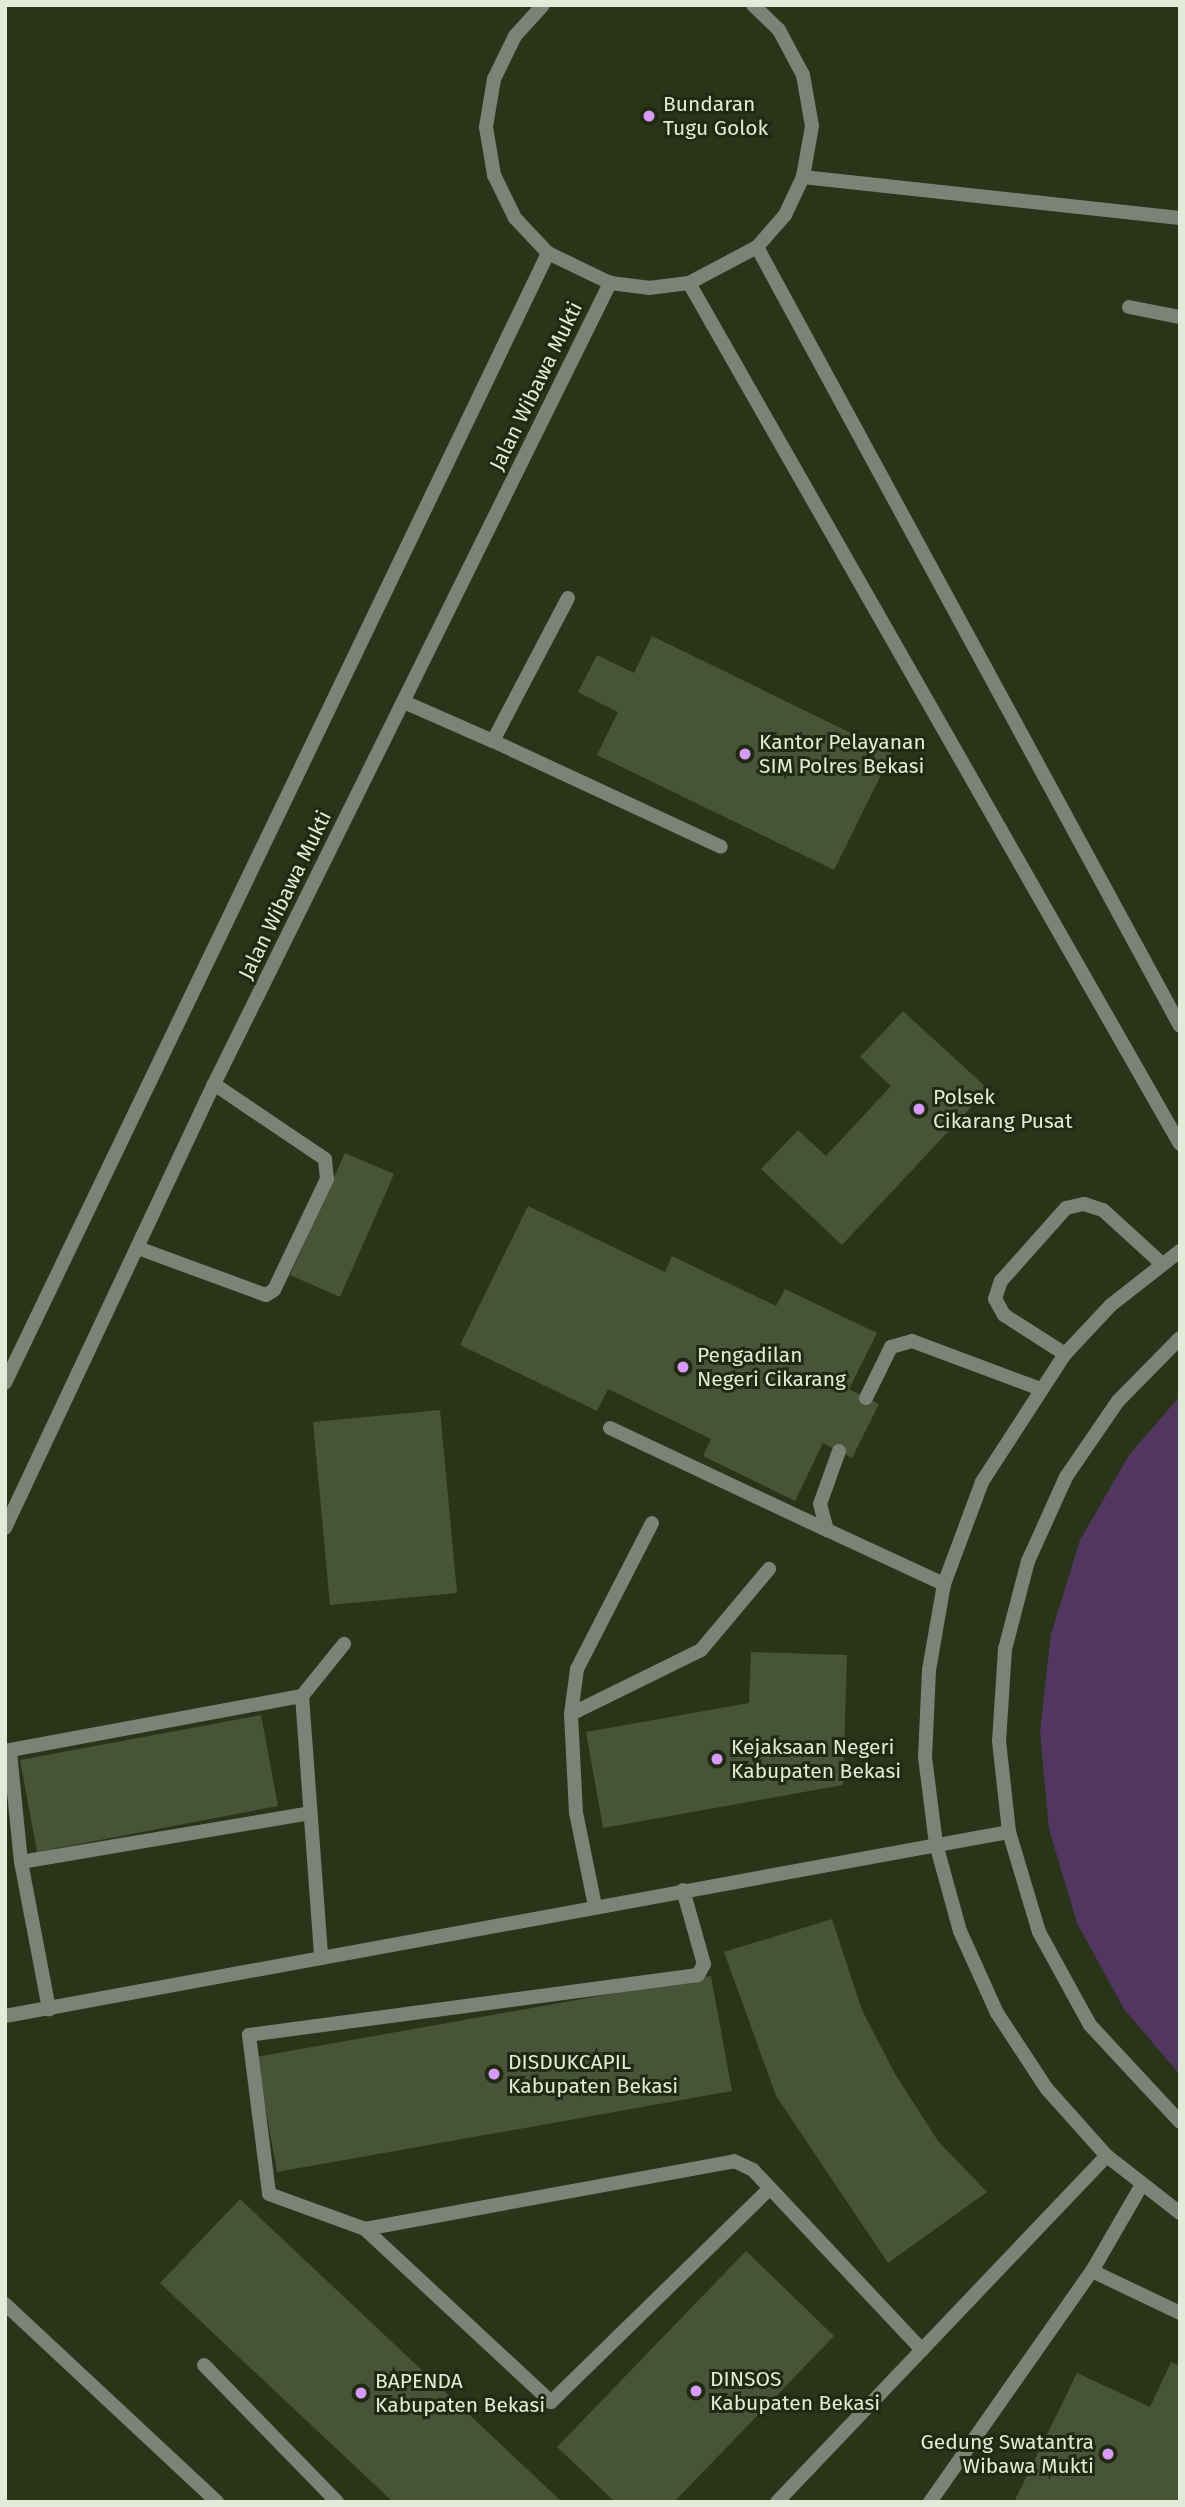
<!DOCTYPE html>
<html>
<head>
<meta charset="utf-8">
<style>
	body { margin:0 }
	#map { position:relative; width:1185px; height:2507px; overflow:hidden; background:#293419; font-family:"Fira Sans",sans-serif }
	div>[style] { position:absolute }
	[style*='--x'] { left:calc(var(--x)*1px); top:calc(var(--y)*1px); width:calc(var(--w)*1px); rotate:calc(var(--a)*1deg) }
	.green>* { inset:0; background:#51365f }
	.building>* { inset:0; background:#475438 }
	.lane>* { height:14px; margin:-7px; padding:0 7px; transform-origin:7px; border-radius:7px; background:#7c8275 }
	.dots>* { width:19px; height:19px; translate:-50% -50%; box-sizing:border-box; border:4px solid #1f2a10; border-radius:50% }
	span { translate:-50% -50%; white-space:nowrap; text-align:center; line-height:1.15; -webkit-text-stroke:6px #1f2a10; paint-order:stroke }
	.poi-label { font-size:21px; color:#e2ead9 }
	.left { translate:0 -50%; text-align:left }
	.right { translate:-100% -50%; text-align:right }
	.street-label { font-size:21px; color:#e2ead9 }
	.frame { position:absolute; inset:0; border:7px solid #e2ead9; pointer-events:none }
</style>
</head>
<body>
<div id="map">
	<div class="green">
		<i style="clip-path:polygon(1180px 1396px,1180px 2075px,1124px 2009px,1077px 1923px,1049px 1829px,1040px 1732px,1051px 1634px,1080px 1540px,1129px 1455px)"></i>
	</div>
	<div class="building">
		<i style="clip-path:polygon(652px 636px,892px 753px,834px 870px,597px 755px,618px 712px,578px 692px,597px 655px,634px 673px)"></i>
		<i style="clip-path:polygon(903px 1011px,988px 1089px,842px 1245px,761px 1169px,798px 1130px,826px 1156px,891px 1086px,860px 1057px)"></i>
		<i style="clip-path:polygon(345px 1153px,394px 1174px,340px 1297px,290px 1275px)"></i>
		<i style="clip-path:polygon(528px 1206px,665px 1272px,672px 1256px,776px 1306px,785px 1289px,877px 1333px,849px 1389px,879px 1404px,852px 1458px,823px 1443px,795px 1501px,703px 1456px,711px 1439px,608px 1389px,597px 1411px,460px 1345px)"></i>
		<i style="clip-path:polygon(440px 1410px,457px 1593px,330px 1605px,313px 1422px)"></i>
		<i style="clip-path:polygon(751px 1652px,847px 1655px,843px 1785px,603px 1828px,586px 1732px,749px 1703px)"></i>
		<i style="clip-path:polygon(261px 1715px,278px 1806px,37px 1852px,20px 1760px)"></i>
		<i style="clip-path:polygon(832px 1919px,862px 2010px,895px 2074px,938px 2141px,987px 2192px,888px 2263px,776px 2096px,724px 1952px)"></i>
		<i style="clip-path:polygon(711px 1976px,732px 2091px,277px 2172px,256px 2057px)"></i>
		<i style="clip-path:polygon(240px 2199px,562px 2502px,393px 2502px,160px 2283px)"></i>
		<i style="clip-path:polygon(746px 2251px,834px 2336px,674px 2502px,615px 2502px,557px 2447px)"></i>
		<i style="clip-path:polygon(1171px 2362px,1180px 2366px,1180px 2502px,1014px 2502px,1077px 2373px,1150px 2407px)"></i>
	</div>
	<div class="lane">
		<i style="--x:543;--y:5;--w:42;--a:132.1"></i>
		<i style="--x:515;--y:36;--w:48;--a:116"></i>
		<i style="--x:494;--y:79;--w:49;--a:99.5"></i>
		<i style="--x:486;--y:127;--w:49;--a:80.5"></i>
		<i style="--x:494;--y:175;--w:48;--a:64"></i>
		<i style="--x:515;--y:218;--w:48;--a:46.7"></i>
		<i style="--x:548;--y:253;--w:69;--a:25.8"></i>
		<i style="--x:610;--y:283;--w:39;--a:7"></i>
		<i style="--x:649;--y:288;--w:40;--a:-7.1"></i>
		<i style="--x:689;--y:283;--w:77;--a:-27.9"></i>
		<i style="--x:757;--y:247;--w:43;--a:-48.8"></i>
		<i style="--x:785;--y:215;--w:42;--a:-64.7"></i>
		<i style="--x:803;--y:177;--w:52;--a:-80"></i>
		<i style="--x:812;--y:126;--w:52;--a:-100"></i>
		<i style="--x:803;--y:75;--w:51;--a:-118.1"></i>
		<i style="--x:779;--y:30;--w:36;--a:-136"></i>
		<i style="--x:803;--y:177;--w:379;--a:6.2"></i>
		<i style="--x:757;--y:247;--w:886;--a:61.5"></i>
		<i style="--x:689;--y:283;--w:991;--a:60.31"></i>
		<i style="--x:1129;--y:307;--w:52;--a:11.1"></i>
		<i style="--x:568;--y:598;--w:161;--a:117.7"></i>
		<i style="--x:493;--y:741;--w:251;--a:24.9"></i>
		<i style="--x:404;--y:702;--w:97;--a:23.7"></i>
		<i style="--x:138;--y:1248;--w:136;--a:20.2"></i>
		<i style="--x:266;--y:1295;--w:9;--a:-32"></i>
		<i style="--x:274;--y:1290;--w:123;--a:-64.5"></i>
		<i style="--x:327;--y:1179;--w:20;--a:-96"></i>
		<i style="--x:325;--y:1159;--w:134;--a:-146"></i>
		<i style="--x:1180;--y:1251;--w:88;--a:142"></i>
		<i style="--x:1111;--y:1305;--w:67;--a:133.2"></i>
		<i style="--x:1065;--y:1354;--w:153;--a:123"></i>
		<i style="--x:982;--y:1482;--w:109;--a:110.4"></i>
		<i style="--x:944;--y:1584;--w:87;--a:99.9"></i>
		<i style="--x:929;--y:1670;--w:87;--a:92.6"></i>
		<i style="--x:925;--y:1757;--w:88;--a:82.8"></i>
		<i style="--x:936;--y:1844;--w:90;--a:74.6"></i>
		<i style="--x:960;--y:1931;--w:90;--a:65.7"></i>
		<i style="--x:997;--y:2013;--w:91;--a:56.7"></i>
		<i style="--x:1047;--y:2089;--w:90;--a:48.2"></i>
		<i style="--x:1107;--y:2156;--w:93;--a:38"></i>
		<i style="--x:1180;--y:1338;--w:88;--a:134.5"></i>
		<i style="--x:1118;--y:1401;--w:92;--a:124.4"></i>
		<i style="--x:1066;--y:1477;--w:92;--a:114.3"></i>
		<i style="--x:1028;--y:1561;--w:91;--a:104.6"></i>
		<i style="--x:1005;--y:1649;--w:92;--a:93.7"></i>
		<i style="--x:999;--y:1741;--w:92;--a:83.7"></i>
		<i style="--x:1009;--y:1832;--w:104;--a:73.3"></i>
		<i style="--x:1039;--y:1932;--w:106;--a:61.3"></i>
		<i style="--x:1090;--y:2025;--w:132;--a:47.1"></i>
		<i style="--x:1065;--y:1354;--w:72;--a:-147.4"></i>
		<i style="--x:1004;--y:1315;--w:18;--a:-119"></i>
		<i style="--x:995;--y:1299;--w:19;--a:-72"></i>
		<i style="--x:1001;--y:1281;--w:98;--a:-48.3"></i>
		<i style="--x:1066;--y:1208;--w:18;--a:-13"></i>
		<i style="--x:1084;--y:1204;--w:20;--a:18"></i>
		<i style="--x:1103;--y:1210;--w:79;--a:42.4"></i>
		<i style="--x:5;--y:1383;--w:1254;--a:-64.33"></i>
		<i style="--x:866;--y:1398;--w:57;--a:-63.9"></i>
		<i style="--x:891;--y:1347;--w:22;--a:-16"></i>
		<i style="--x:912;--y:1341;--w:134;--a:20.5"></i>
		<i style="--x:610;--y:1428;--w:240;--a:25.2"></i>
		<i style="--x:839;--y:1451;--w:56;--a:109.7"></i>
		<i style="--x:820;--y:1504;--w:27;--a:75"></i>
		<i style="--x:827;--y:1530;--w:129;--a:24.8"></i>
		<i style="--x:5;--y:1528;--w:491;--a:-64.8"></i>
		<i style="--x:214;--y:1084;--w:894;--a:-63.69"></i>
		<i style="--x:302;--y:1696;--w:67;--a:-51.1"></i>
		<i style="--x:571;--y:1714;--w:145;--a:-26.2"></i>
		<i style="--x:701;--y:1650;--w:106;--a:-50"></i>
		<i style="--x:5;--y:1751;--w:302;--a:-10.5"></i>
		<i style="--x:302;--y:1696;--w:262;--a:85.8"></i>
		<i style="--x:10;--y:1752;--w:111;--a:84.3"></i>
		<i style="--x:21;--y:1862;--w:150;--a:79.2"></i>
		<i style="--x:21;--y:1862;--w:293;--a:-9.6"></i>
		<i style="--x:683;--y:1890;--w:77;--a:74.2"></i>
		<i style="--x:704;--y:1964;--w:13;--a:119"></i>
		<i style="--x:698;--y:1975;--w:453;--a:172.4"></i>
		<i style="--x:249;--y:2035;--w:160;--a:82.8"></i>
		<i style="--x:269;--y:2194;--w:102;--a:20"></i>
		<i style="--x:365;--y:2229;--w:254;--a:42.9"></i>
		<i style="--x:551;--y:2402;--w:306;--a:-44.3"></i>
		<i style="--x:595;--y:1906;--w:95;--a:-101.5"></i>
		<i style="--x:576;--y:1813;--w:99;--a:-92.9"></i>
		<i style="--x:571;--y:1714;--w:45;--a:-82.4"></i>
		<i style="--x:577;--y:1669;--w:164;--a:-62.8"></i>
		<i style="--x:5;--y:2016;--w:1021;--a:-10.39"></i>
		<i style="--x:365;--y:2229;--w:375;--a:-10.4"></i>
		<i style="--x:734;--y:2161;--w:21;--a:25"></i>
		<i style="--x:753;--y:2170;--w:247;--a:46.8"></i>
		<i style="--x:1092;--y:2271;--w:98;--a:25.5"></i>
		<i style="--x:5;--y:2304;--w:290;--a:43"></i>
		<i style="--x:204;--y:2365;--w:191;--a:45.8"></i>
		<i style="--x:777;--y:2502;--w:478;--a:-46.4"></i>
		<i style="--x:930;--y:2502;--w:282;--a:-55"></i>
		<i style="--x:1092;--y:2271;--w:98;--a:-60"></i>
	</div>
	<div class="dots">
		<i style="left:649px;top:116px;background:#d89af8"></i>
		<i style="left:745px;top:754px;background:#d89af8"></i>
		<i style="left:919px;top:1109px;background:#d89af8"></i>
		<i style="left:683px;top:1367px;background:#d89af8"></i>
		<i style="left:717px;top:1759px;background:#d89af8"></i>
		<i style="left:494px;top:2074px;background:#d89af8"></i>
		<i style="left:696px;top:2391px;background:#d89af8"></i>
		<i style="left:361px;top:2393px;background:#d89af8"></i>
		<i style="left:1108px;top:2454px;background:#d89af8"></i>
	</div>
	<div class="poi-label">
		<span class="left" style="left:663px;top:116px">Bundaran<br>Tugu Golok</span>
		<span class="left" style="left:759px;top:754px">Kantor Pelayanan<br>SIM Polres Bekasi</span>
		<span class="left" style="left:933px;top:1109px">Polsek<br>Cikarang Pusat</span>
		<span class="left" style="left:697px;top:1367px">Pengadilan<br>Negeri Cikarang</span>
		<span class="left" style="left:731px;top:1759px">Kejaksaan Negeri<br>Kabupaten Bekasi</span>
		<span class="left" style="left:508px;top:2074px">DISDUKCAPIL<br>Kabupaten Bekasi</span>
		<span class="left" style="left:710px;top:2391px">DINSOS<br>Kabupaten Bekasi</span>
		<span class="left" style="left:375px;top:2393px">BAPENDA<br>Kabupaten Bekasi</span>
		<span class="right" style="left:1094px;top:2454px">Gedung Swatantra<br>Wibawa Mukti</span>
	</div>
	<div class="street-label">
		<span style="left:536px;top:386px;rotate:-64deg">Jalan Wibawa Mukti</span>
		<span style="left:285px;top:895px;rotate:-64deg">Jalan Wibawa Mukti</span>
	</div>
	<div class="frame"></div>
</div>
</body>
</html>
